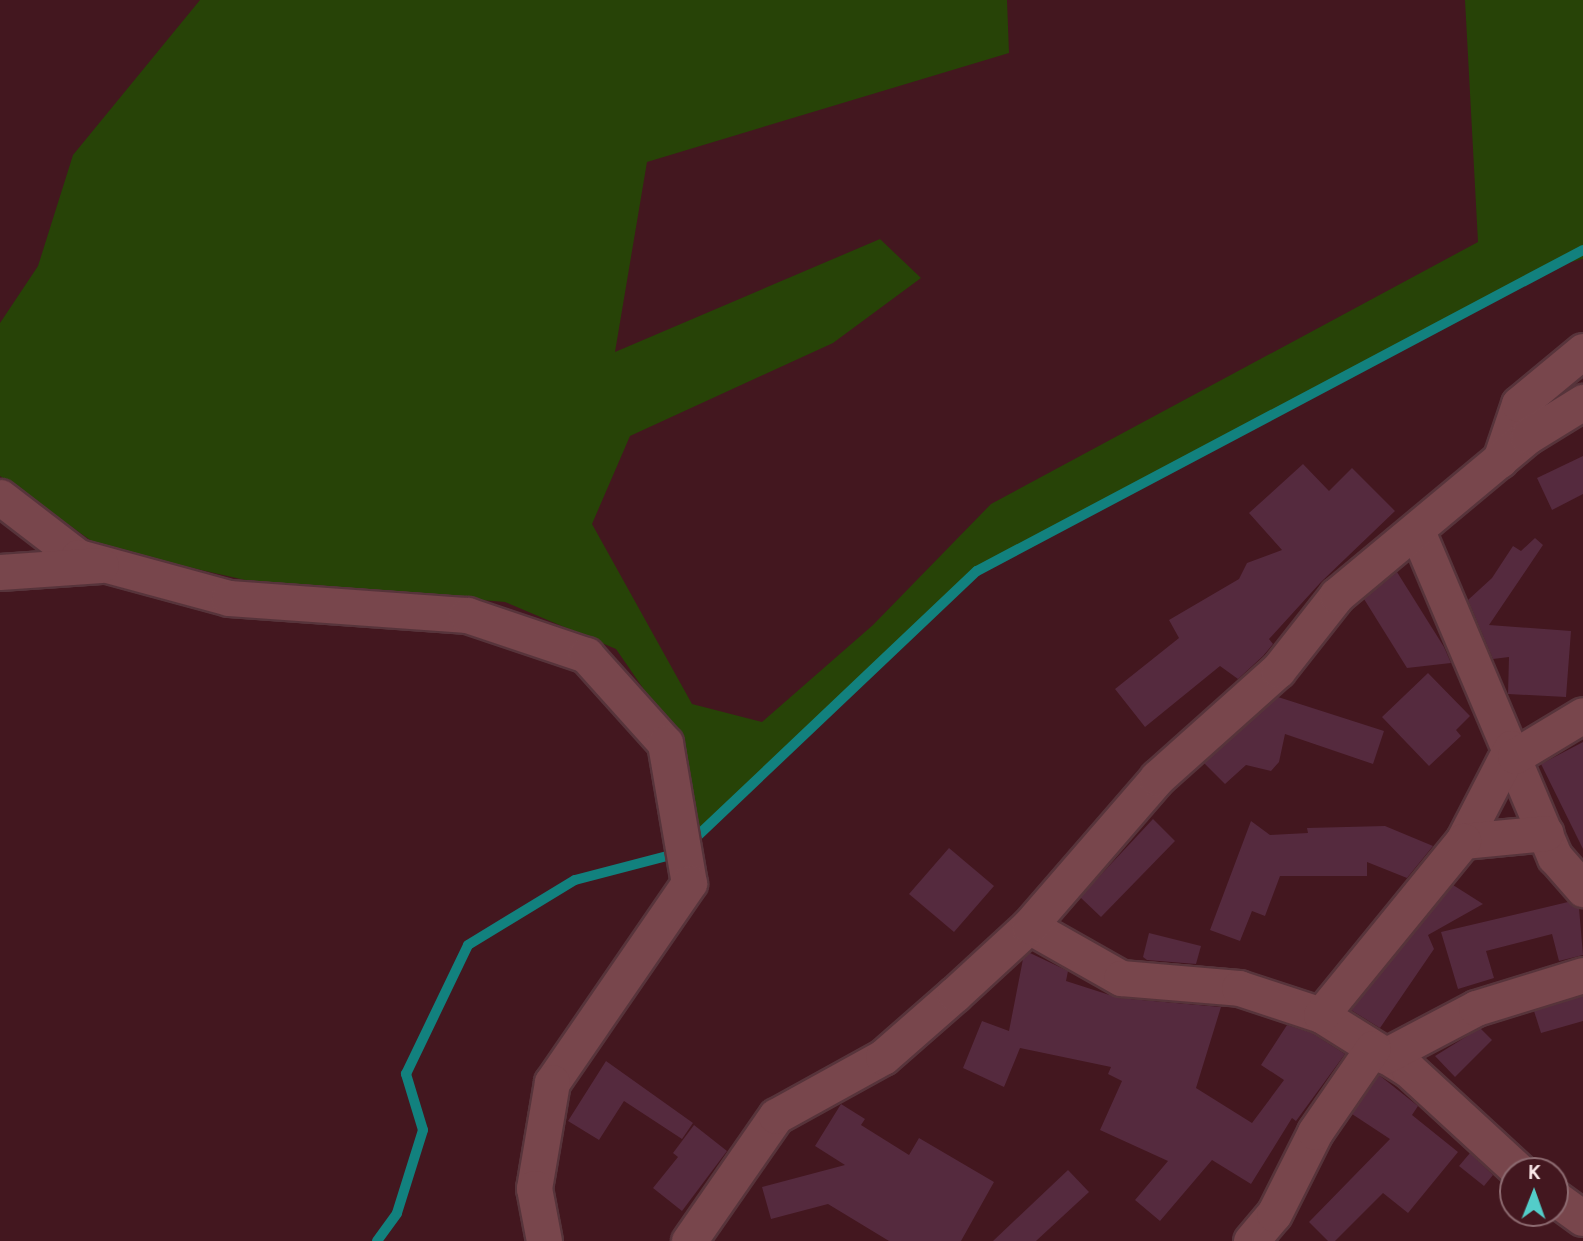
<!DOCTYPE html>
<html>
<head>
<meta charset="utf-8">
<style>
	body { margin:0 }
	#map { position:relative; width:1583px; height:1241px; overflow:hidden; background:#43171f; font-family:Figtree,sans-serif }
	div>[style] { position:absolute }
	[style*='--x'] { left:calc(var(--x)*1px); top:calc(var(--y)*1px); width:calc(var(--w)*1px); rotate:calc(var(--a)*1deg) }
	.green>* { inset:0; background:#274307 }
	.stream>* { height:10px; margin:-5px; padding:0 5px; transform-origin:5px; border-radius:5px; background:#12817e }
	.building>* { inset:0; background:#552a3e }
	.roads { filter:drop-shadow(2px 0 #57343b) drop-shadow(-2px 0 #57343b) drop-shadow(0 2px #57343b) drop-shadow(0 -2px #57343b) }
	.minor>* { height:35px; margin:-17.5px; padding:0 17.5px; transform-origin:17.5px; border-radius:17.5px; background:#78464c }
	span { translate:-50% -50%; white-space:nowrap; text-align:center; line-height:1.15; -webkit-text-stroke:6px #43171f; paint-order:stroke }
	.north { position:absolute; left:1499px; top:1157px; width:70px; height:70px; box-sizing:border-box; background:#43171f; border:2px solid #8d6b71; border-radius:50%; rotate:1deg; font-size:19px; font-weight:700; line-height:28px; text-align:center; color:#fdeaeb }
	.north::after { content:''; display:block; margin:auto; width:24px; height:32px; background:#53cdc9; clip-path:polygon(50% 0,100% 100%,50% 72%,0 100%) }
</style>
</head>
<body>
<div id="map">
	<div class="green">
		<i style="clip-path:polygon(200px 0,1007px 0,1009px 53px,647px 162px,615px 352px,880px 239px,921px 278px,833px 343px,630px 436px,592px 524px,692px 704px,762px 722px,873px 625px,991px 504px,1478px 242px,1465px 0,1583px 0,1583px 259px,1563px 264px,977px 571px,694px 839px,676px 736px,616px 649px,505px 602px,245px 580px,100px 547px,0 476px,0 323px,38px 266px,73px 155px)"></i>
	</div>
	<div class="stream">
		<i style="--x:690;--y:843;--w:395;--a:-43.5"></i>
		<i style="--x:977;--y:571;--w:686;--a:-27.91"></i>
		<i style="--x:377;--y:1241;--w:34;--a:-54"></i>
		<i style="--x:397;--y:1213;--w:87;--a:-72.6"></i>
		<i style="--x:423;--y:1130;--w:59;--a:-106.9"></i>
		<i style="--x:406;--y:1074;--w:143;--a:-64.3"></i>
		<i style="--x:468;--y:945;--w:125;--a:-31.3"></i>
		<i style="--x:575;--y:880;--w:107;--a:-14.6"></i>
	</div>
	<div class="building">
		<i style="clip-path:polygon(1583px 456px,1583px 494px,1552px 510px,1537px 478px)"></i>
		<i style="clip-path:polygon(1303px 464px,1329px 491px,1352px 468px,1395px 511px,1321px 582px,1269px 639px,1273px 644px,1263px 656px,1238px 679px,1220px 666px,1145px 727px,1115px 689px,1179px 638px,1169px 620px,1239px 579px,1247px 563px,1282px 550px,1249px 513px)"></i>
		<i style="clip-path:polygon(1535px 538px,1543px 545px,1489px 625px,1571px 631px,1566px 697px,1508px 694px,1509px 657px,1493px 659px,1468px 600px,1492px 578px,1513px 546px,1521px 551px)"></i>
		<i style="clip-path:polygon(1397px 572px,1444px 647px,1451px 663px,1407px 668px,1364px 599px)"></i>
		<i style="clip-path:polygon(1428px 673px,1470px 716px,1456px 730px,1461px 736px,1429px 766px,1382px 717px)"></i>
		<i style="clip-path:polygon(1278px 697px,1384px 731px,1373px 764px,1285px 734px,1279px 762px,1271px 771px,1246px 765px,1225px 784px,1204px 763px)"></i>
		<i style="clip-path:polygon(1583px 742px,1583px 849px,1541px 764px)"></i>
		<i style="clip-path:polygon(1153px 819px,1175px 841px,1101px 917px,1080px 897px)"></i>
		<i style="clip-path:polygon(1251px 821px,1270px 835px,1308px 833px,1307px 828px,1385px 826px,1433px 846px,1407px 878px,1367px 862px,1367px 876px,1280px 876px,1265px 916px,1252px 911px,1240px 941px,1210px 930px)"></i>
		<i style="clip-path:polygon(949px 848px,994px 886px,954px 932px,909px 894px)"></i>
		<i style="clip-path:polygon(1453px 885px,1483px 904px,1428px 935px,1434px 949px,1380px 1028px,1351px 1010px)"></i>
		<i style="clip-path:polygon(1568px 902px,1579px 908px,1583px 955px,1559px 961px,1552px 934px,1486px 951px,1494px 978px,1458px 989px,1441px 932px)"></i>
		<i style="clip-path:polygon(1149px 933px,1201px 946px,1196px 964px,1147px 960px,1143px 957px)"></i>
		<i style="clip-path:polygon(1030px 953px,1068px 971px,1066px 981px,1119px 998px,1221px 1007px,1196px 1088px,1252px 1123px,1284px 1080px,1261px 1065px,1287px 1025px,1312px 1033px,1345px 1054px,1296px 1121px,1292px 1118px,1251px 1184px,1212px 1160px,1160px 1221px,1135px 1200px,1168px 1161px,1100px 1130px,1122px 1081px,1108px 1074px,1111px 1067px,1020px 1048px,1004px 1087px,963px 1068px,982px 1021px,1009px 1031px,1023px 959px)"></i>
		<i style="clip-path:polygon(1583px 996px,1583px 1021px,1541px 1033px,1534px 1011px)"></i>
		<i style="clip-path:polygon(1480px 1028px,1492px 1040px,1455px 1077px,1435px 1056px)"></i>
		<i style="clip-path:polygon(606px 1061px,693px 1123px,682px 1139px,624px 1101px,599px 1140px,568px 1121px)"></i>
		<i style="clip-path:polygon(1379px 1075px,1418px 1106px,1412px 1115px,1458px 1152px,1408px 1213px,1383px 1193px,1335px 1241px,1328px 1241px,1309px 1222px,1390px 1139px,1352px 1114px)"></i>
		<i style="clip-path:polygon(841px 1104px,865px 1119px,861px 1125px,909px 1155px,919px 1138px,994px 1182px,961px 1241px,889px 1241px,828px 1204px,771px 1219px,762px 1187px,845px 1165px,815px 1146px)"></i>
		<i style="clip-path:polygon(694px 1125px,727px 1151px,682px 1211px,653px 1188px,678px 1157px,673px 1153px)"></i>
		<i style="clip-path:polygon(1470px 1153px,1493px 1175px,1484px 1186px,1459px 1166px)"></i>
		<i style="clip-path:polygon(1068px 1170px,1089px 1192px,1036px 1241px,993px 1241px)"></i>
	</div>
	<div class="roads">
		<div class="minor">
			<i style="--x:1500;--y:460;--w:59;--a:-71.3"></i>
			<i style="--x:1519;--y:404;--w:83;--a:-39.6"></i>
			<i style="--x:0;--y:497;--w:98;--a:37.6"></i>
			<i style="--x:78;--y:557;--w:156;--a:15.2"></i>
			<i style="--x:229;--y:598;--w:239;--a:4.1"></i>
			<i style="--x:467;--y:615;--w:126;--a:18.6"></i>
			<i style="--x:586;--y:655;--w:118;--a:48.1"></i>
			<i style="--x:665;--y:743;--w:142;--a:80.3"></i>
			<i style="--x:689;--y:883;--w:242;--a:124.5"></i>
			<i style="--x:552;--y:1082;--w:108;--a:99.6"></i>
			<i style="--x:534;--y:1188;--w:54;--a:79.3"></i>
			<i style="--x:1417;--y:531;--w:354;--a:67.1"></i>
			<i style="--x:1555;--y:857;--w:43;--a:48.8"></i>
			<i style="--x:0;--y:572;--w:101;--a:-4"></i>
			<i style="--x:1511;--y:748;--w:105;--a:117.3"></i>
			<i style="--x:1463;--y:841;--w:83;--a:-5.5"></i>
			<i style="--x:1515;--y:756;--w:79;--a:-31.1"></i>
			<i style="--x:1029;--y:926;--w:106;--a:29.5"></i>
			<i style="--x:1121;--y:978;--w:118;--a:4.8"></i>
			<i style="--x:1239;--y:988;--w:86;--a:18.2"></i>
			<i style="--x:1321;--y:1015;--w:104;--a:32"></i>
			<i style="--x:1409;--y:1070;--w:149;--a:42.6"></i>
			<i style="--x:1321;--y:1015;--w:225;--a:-50.8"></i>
			<i style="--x:1385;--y:1056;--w:103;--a:-27.8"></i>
			<i style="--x:1476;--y:1008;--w:112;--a:-17.1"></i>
			<i style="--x:1555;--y:1198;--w:34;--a:36"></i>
			<i style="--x:689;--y:1241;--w:152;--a:-55.2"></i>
			<i style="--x:776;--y:1116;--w:122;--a:-28.9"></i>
			<i style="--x:883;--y:1057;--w:96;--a:-41.2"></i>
			<i style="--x:955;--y:994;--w:100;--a:-42.6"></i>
			<i style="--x:1029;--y:926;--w:196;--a:-49.1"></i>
			<i style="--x:1157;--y:778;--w:162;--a:-41.8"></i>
			<i style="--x:1278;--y:670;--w:95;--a:-51.8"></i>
			<i style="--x:1337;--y:595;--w:249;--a:-39.8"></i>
			<i style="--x:1528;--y:436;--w:65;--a:-31.7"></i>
			<i style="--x:1251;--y:1241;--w:35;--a:-50"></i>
			<i style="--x:1274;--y:1214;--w:92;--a:-63.4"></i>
			<i style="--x:1315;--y:1132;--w:102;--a:-55.4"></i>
		</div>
	</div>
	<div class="north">K</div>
</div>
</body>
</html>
